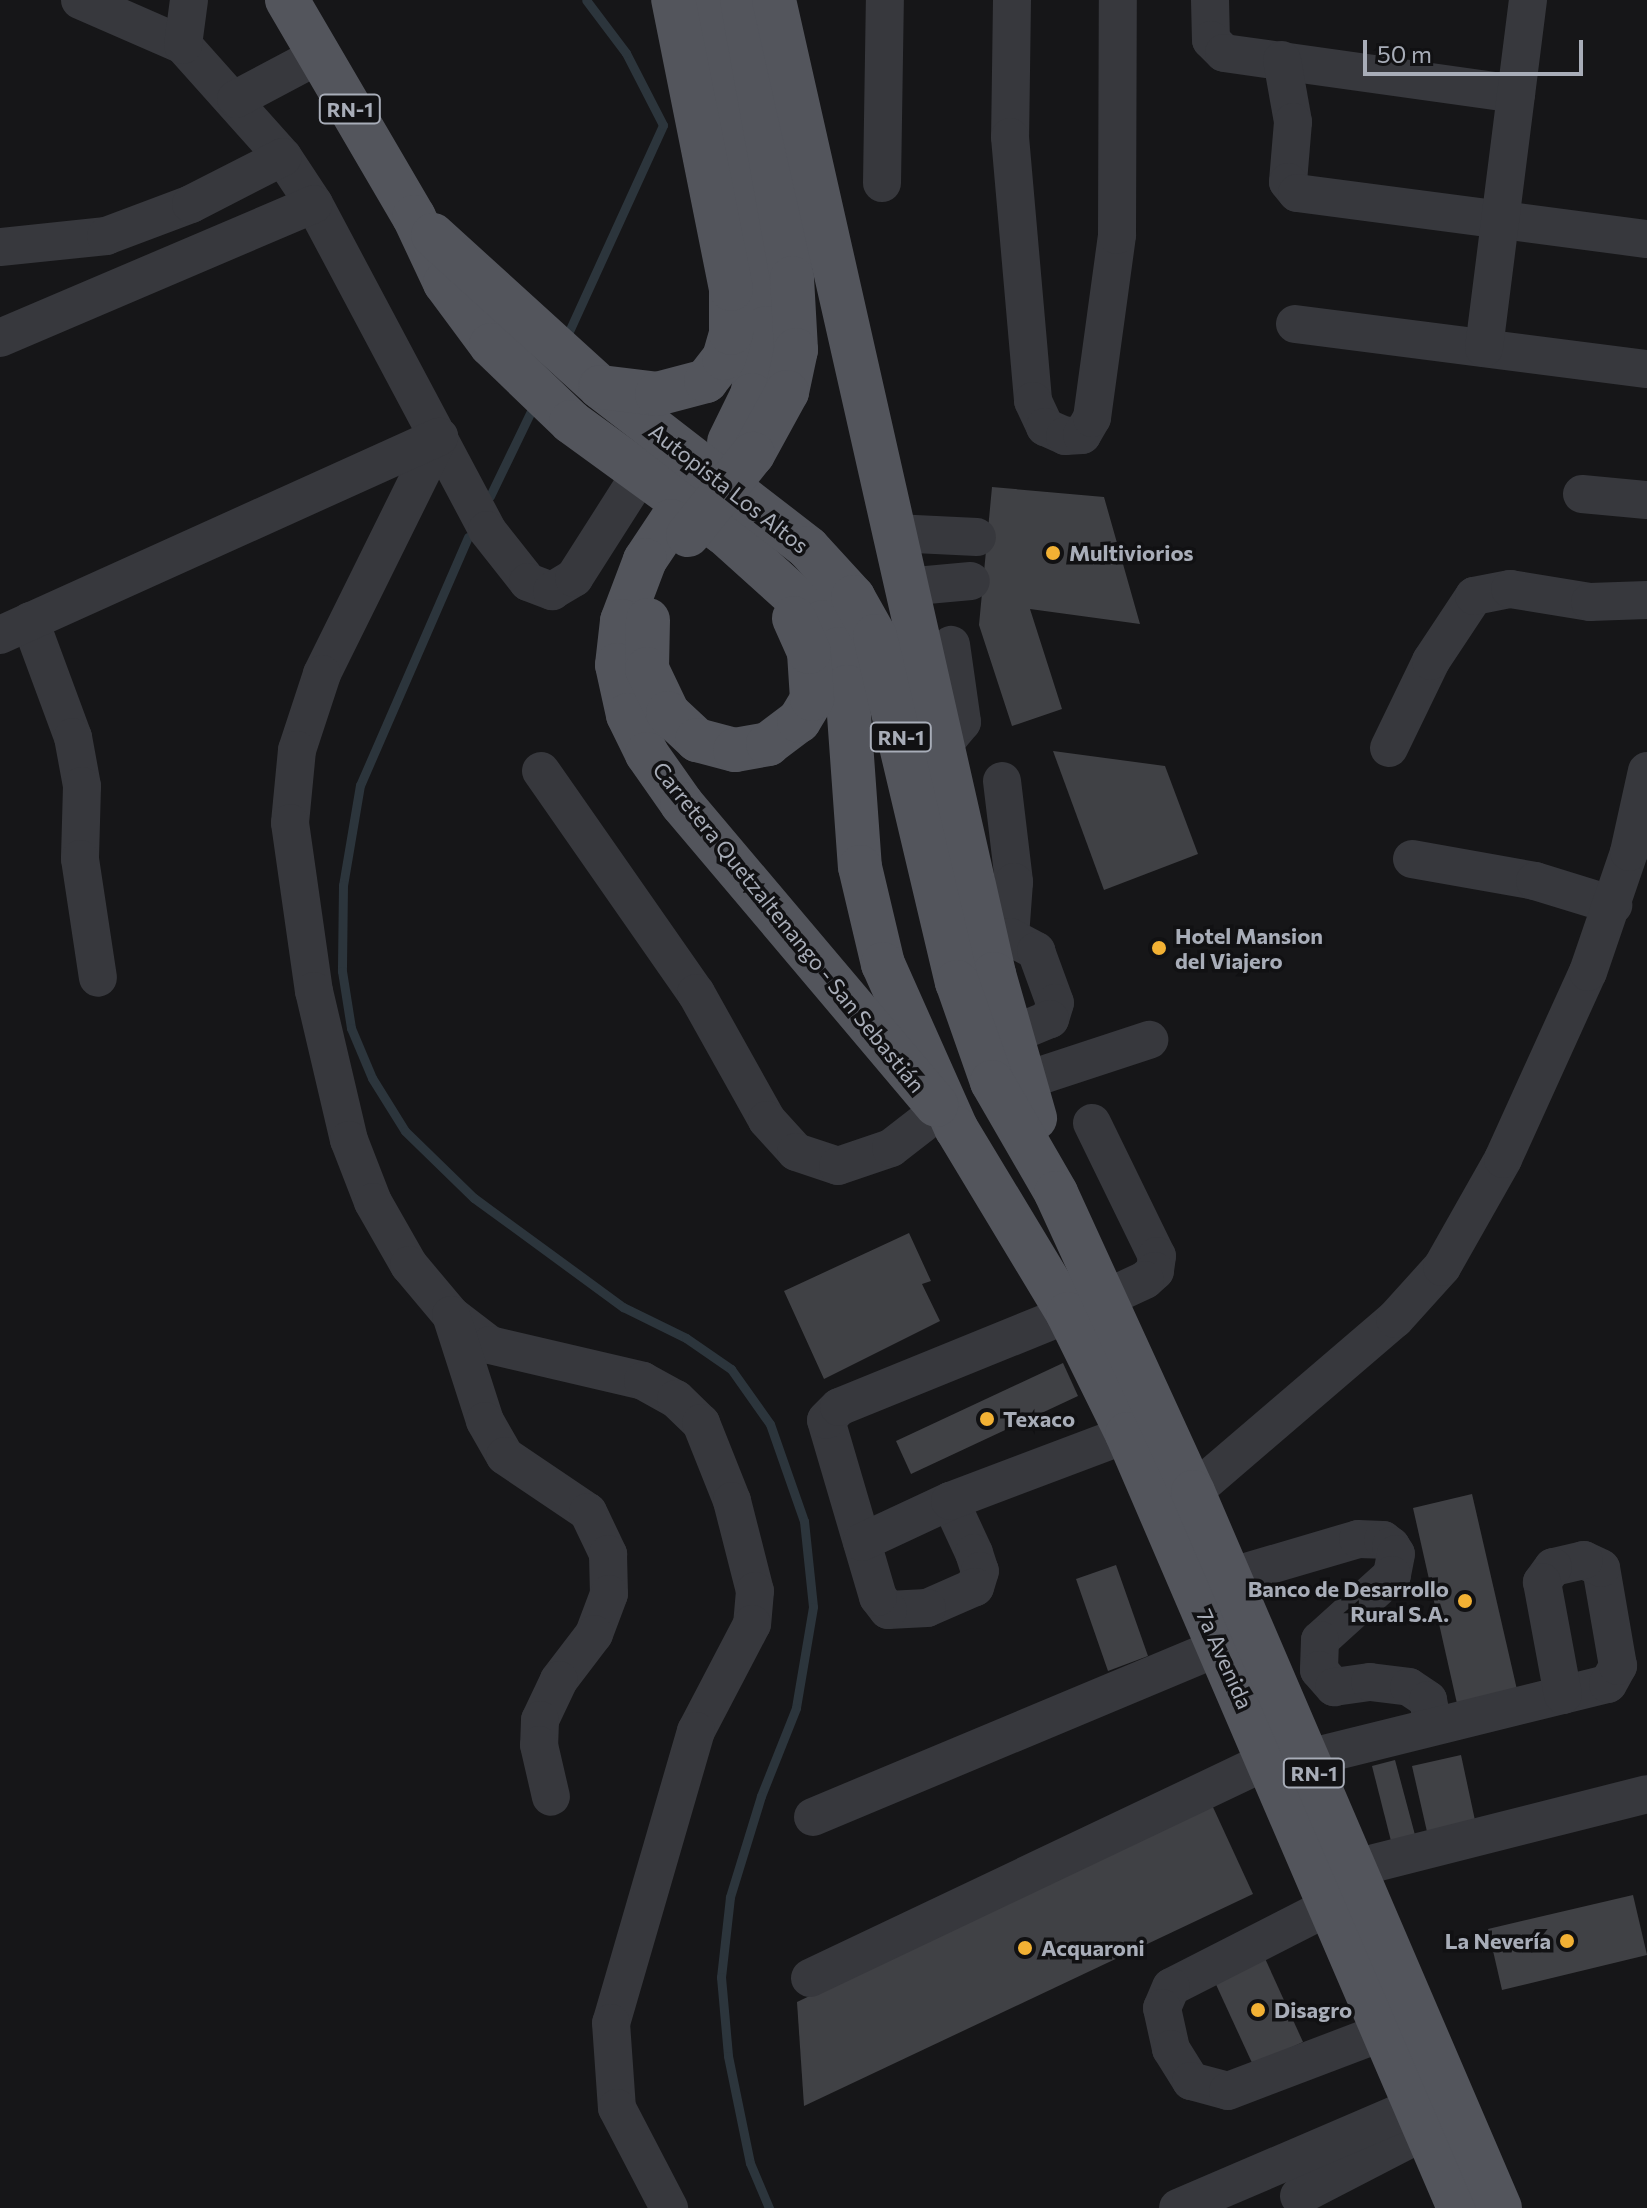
<!DOCTYPE html>
<html>
<head>
<meta charset="utf-8">
<style>
	body { margin:0 }
	#map { position:relative; width:1647px; height:2208px; overflow:hidden; background:#161618; font-family:Commissioner,sans-serif }
	div>[style] { position:absolute }
	[style*='--x'] { left:calc(var(--x)*1px); top:calc(var(--y)*1px); width:calc(var(--w)*1px); rotate:calc(var(--a)*1deg) }
	.stream>* { height:9px; margin:-4.5px; padding:0 4.5px; transform-origin:4.5px; border-radius:4.5px; background:#2c353c }
	.building>* { inset:0; background:#404145 }
	.minor>* { height:38px; margin:-19px; padding:0 19px; transform-origin:19px; border-radius:19px; background:#37383d }
	.major>* { height:44px; margin:-22px; padding:0 22px; transform-origin:22px; border-radius:22px; background:#53555c }
	.major-bridge>* { height:44px; margin:-22px; padding:0 22px; transform-origin:22px; border-radius:22px; background:#53555c }
	.dots>* { width:22px; height:22px; translate:-50% -50%; box-sizing:border-box; border:4px solid #111113; border-radius:50% }
	span { translate:-50% -50%; white-space:nowrap; text-align:center; line-height:1.15; -webkit-text-stroke:7px #111113; paint-order:stroke }
	.shield-label span { padding:2px 6px; background:#111113; border:2px solid; border-radius:6px; -webkit-text-stroke-width:0 }
	.shield-label { font-size:20px; color:#a8adb8; font-weight:700 }
	.street-label { font-size:22px; color:#a8adb8 }
	.poi-label { font-size:22px; color:#a8adb8; font-weight:700 }
	.left { translate:0 -50%; text-align:left }
	.right { translate:-100% -50%; text-align:right }
	.scale { position:absolute; left:1363px; top:40px; width:220px; height:36px; box-sizing:border-box; border:4px solid #a8adb8; border-top:0; padding-left:10px; font-size:24px; line-height:28px; white-space:nowrap; color:#a8adb8; -webkit-text-stroke:6px #111113; paint-order:stroke }
</style>
</head>
<body>
<div id="map">
	<div class="stream">
		<i style="--x:566;--y:338;--w:234;--a:-65.5"></i>
		<i style="--x:663;--y:125;--w:81;--a:-117.2"></i>
		<i style="--x:626;--y:53;--w:66;--a:-127"></i>
		<i style="--x:490;--y:496;--w:101;--a:-64.2"></i>
		<i style="--x:468;--y:537;--w:270;--a:113.5"></i>
		<i style="--x:360;--y:785;--w:101;--a:99.6"></i>
		<i style="--x:343;--y:885;--w:86;--a:90.7"></i>
		<i style="--x:342;--y:971;--w:58;--a:81"></i>
		<i style="--x:351;--y:1028;--w:54;--a:67.2"></i>
		<i style="--x:372;--y:1078;--w:62;--a:58.1"></i>
		<i style="--x:405;--y:1131;--w:96;--a:44.2"></i>
		<i style="--x:474;--y:1198;--w:185;--a:36.2"></i>
		<i style="--x:623;--y:1307;--w:70;--a:26.2"></i>
		<i style="--x:686;--y:1338;--w:55;--a:34.6"></i>
		<i style="--x:731;--y:1369;--w:67;--a:54.7"></i>
		<i style="--x:770;--y:1424;--w:103;--a:70.7"></i>
		<i style="--x:804;--y:1521;--w:86;--a:84"></i>
		<i style="--x:813;--y:1607;--w:102;--a:99.6"></i>
		<i style="--x:796;--y:1708;--w:95;--a:111.7"></i>
		<i style="--x:761;--y:1796;--w:106;--a:107.1"></i>
		<i style="--x:730;--y:1897;--w:81;--a:96.4"></i>
		<i style="--x:721;--y:1977;--w:79;--a:84.9"></i>
		<i style="--x:728;--y:2056;--w:109;--a:78.4"></i>
		<i style="--x:750;--y:2163;--w:49;--a:67.1"></i>
	</div>
	<div class="building">
		<i style="clip-path:polygon(992px 487px,1104px 497px,1140px 624px,1030px 609px,1062px 709px,1012px 726px,979px 625px)"></i>
		<i style="clip-path:polygon(1053px 751px,1165px 766px,1198px 854px,1104px 890px)"></i>
		<i style="clip-path:polygon(909px 1233px,931px 1281px,922px 1284px,940px 1321px,824px 1379px,784px 1291px)"></i>
		<i style="clip-path:polygon(1063px 1363px,1078px 1396px,911px 1474px,896px 1441px)"></i>
		<i style="clip-path:polygon(1472px 1494px,1518px 1694px,1458px 1708px,1413px 1508px)"></i>
		<i style="clip-path:polygon(1116px 1565px,1148px 1656px,1108px 1671px,1076px 1579px)"></i>
		<i style="clip-path:polygon(1461px 1755px,1476px 1825px,1428px 1836px,1412px 1766px)"></i>
		<i style="clip-path:polygon(1395px 1760px,1415px 1835px,1391px 1841px,1372px 1766px)"></i>
		<i style="clip-path:polygon(1212px 1805px,1253px 1894px,804px 2106px,797px 2002px)"></i>
		<i style="clip-path:polygon(1633px 1895px,1647px 1955px,1502px 1990px,1488px 1929px)"></i>
		<i style="clip-path:polygon(1263px 1954px,1303px 2042px,1253px 2065px,1213px 1978px)"></i>
	</div>
	<div class="minor">
		<i style="--x:80;--y:0;--w:112;--a:23.6"></i>
		<i style="--x:183;--y:45;--w:150;--a:48.2"></i>
		<i style="--x:283;--y:157;--w:56;--a:56.6"></i>
		<i style="--x:314;--y:204;--w:369;--a:62"></i>
		<i style="--x:487;--y:530;--w:66;--a:51.7"></i>
		<i style="--x:528;--y:582;--w:26;--a:21"></i>
		<i style="--x:552;--y:591;--w:26;--a:-31"></i>
		<i style="--x:574;--y:578;--w:125;--a:-57.5"></i>
		<i style="--x:1012;--y:0;--w:137;--a:90.8"></i>
		<i style="--x:1010;--y:137;--w:265;--a:85"></i>
		<i style="--x:1033;--y:401;--w:29;--a:65"></i>
		<i style="--x:1045;--y:427;--w:22;--a:24"></i>
		<i style="--x:1065;--y:436;--w:17;--a:-3"></i>
		<i style="--x:1082;--y:435;--w:20;--a:-60"></i>
		<i style="--x:1092;--y:418;--w:185;--a:-82.2"></i>
		<i style="--x:1117;--y:235;--w:235;--a:-89.8"></i>
		<i style="--x:1210;--y:0;--w:40;--a:88.6"></i>
		<i style="--x:1211;--y:40;--w:18;--a:45"></i>
		<i style="--x:1224;--y:53;--w:295;--a:8"></i>
		<i style="--x:183;--y:45;--w:45;--a:-82.4"></i>
		<i style="--x:1282;--y:60;--w:63;--a:79.9"></i>
		<i style="--x:1293;--y:122;--w:60;--a:94.8"></i>
		<i style="--x:1288;--y:182;--w:14;--a:51"></i>
		<i style="--x:1297;--y:193;--w:353;--a:7.5"></i>
		<i style="--x:236;--y:99;--w:94;--a:-27.9"></i>
		<i style="--x:882;--y:183;--w:183;--a:-89.1"></i>
		<i style="--x:0;--y:247;--w:107;--a:-5.9"></i>
		<i style="--x:106;--y:236;--w:91;--a:-20.6"></i>
		<i style="--x:191;--y:204;--w:103;--a:-27.1"></i>
		<i style="--x:1295;--y:324;--w:355;--a:7.3"></i>
		<i style="--x:0;--y:338;--w:341;--a:-23.1"></i>
		<i style="--x:1484;--y:348;--w:351;--a:-82.8"></i>
		<i style="--x:439;--y:437;--w:264;--a:116.3"></i>
		<i style="--x:322;--y:674;--w:80;--a:108.2"></i>
		<i style="--x:297;--y:750;--w:73;--a:95.5"></i>
		<i style="--x:290;--y:823;--w:170;--a:81.9"></i>
		<i style="--x:314;--y:991;--w:153;--a:76.8"></i>
		<i style="--x:349;--y:1140;--w:66;--a:68.8"></i>
		<i style="--x:373;--y:1202;--w:73;--a:60.3"></i>
		<i style="--x:409;--y:1265;--w:65;--a:50"></i>
		<i style="--x:451;--y:1315;--w:49;--a:37.6"></i>
		<i style="--x:490;--y:1345;--w:157;--a:13.2"></i>
		<i style="--x:643;--y:1381;--w:38;--a:29"></i>
		<i style="--x:676;--y:1399;--w:35;--a:44"></i>
		<i style="--x:701;--y:1423;--w:84;--a:68.3"></i>
		<i style="--x:732;--y:1501;--w:93;--a:75.7"></i>
		<i style="--x:755;--y:1591;--w:33;--a:95"></i>
		<i style="--x:752;--y:1624;--w:121;--a:117.6"></i>
		<i style="--x:696;--y:1731;--w:304;--a:106.2"></i>
		<i style="--x:611;--y:2023;--w:85;--a:86"></i>
		<i style="--x:617;--y:2108;--w:113;--a:62.5"></i>
		<i style="--x:1582;--y:494;--w:65;--a:5.3"></i>
		<i style="--x:894;--y:533;--w:83;--a:2.8"></i>
		<i style="--x:905;--y:587;--w:66;--a:-5.2"></i>
		<i style="--x:30;--y:621;--w:124;--a:69.7"></i>
		<i style="--x:73;--y:737;--w:50;--a:79.6"></i>
		<i style="--x:82;--y:786;--w:73;--a:91.6"></i>
		<i style="--x:80;--y:859;--w:120;--a:81.4"></i>
		<i style="--x:0;--y:635;--w:482;--a:-24.3"></i>
		<i style="--x:939;--y:737;--w:12;--a:-9"></i>
		<i style="--x:951;--y:735;--w:17;--a:-50"></i>
		<i style="--x:962;--y:722;--w:78;--a:-98.1"></i>
		<i style="--x:1389;--y:748;--w:97;--a:-64.2"></i>
		<i style="--x:1431;--y:661;--w:78;--a:-56.5"></i>
		<i style="--x:1474;--y:596;--w:37;--a:-11"></i>
		<i style="--x:1510;--y:589;--w:81;--a:9.2"></i>
		<i style="--x:1590;--y:602;--w:57;--a:-2"></i>
		<i style="--x:541;--y:771;--w:271;--a:55.1"></i>
		<i style="--x:696;--y:993;--w:145;--a:60.8"></i>
		<i style="--x:767;--y:1120;--w:43;--a:47.8"></i>
		<i style="--x:796;--y:1152;--w:44;--a:18.4"></i>
		<i style="--x:838;--y:1166;--w:56;--a:-18.8"></i>
		<i style="--x:891;--y:1148;--w:62;--a:-37.8"></i>
		<i style="--x:1002;--y:781;--w:102;--a:83.2"></i>
		<i style="--x:1014;--y:882;--w:55;--a:94.2"></i>
		<i style="--x:1412;--y:859;--w:125;--a:10.1"></i>
		<i style="--x:1535;--y:881;--w:82;--a:17.1"></i>
		<i style="--x:987;--y:941;--w:23;--a:-10"></i>
		<i style="--x:1010;--y:937;--w:30;--a:28"></i>
		<i style="--x:1036;--y:951;--w:55;--a:69.9"></i>
		<i style="--x:1055;--y:1003;--w:17;--a:107"></i>
		<i style="--x:1050;--y:1019;--w:44;--a:157.5"></i>
		<i style="--x:1024;--y:1081;--w:132;--a:-18.2"></i>
		<i style="--x:1092;--y:1123;--w:148;--a:64"></i>
		<i style="--x:1157;--y:1256;--w:15;--a:98"></i>
		<i style="--x:1155;--y:1271;--w:13;--a:138"></i>
		<i style="--x:1145;--y:1280;--w:45;--a:155.1"></i>
		<i style="--x:451;--y:1315;--w:111;--a:72.2"></i>
		<i style="--x:485;--y:1421;--w:40;--a:60.3"></i>
		<i style="--x:505;--y:1456;--w:100;--a:34"></i>
		<i style="--x:588;--y:1512;--w:47;--a:64.5"></i>
		<i style="--x:608;--y:1554;--w:40;--a:88.6"></i>
		<i style="--x:609;--y:1594;--w:43;--a:110.6"></i>
		<i style="--x:594;--y:1634;--w:58;--a:127.3"></i>
		<i style="--x:559;--y:1680;--w:44;--a:115.4"></i>
		<i style="--x:540;--y:1720;--w:25;--a:92"></i>
		<i style="--x:539;--y:1745;--w:53;--a:77"></i>
		<i style="--x:950;--y:1501;--w:57;--a:65.2"></i>
		<i style="--x:974;--y:1553;--w:19;--a:72"></i>
		<i style="--x:980;--y:1571;--w:17;--a:107"></i>
		<i style="--x:975;--y:1587;--w:52;--a:156.4"></i>
		<i style="--x:927;--y:1608;--w:39;--a:177"></i>
		<i style="--x:888;--y:1610;--w:16;--a:-128"></i>
		<i style="--x:878;--y:1597;--w:184;--a:-106.4"></i>
		<i style="--x:826;--y:1420;--w:18;--a:-45"></i>
		<i style="--x:839;--y:1407;--w:247;--a:-22.1"></i>
		<i style="--x:1168;--y:1503;--w:27;--a:-24"></i>
		<i style="--x:1193;--y:1492;--w:266;--a:-40.6"></i>
		<i style="--x:1395;--y:1319;--w:70;--a:-47.9"></i>
		<i style="--x:1442;--y:1267;--w:124;--a:-60.5"></i>
		<i style="--x:1503;--y:1159;--w:205;--a:-65.6"></i>
		<i style="--x:1588;--y:972;--w:127;--a:-71.1"></i>
		<i style="--x:1629;--y:852;--w:83;--a:-77.5"></i>
		<i style="--x:862;--y:1542;--w:97;--a:-25"></i>
		<i style="--x:950;--y:1501;--w:189;--a:-20.7"></i>
		<i style="--x:1229;--y:1577;--w:134;--a:-16.4"></i>
		<i style="--x:1358;--y:1539;--w:25;--a:2"></i>
		<i style="--x:1383;--y:1540;--w:10;--a:37"></i>
		<i style="--x:1391;--y:1546;--w:9;--a:58"></i>
		<i style="--x:1396;--y:1554;--w:21;--a:101"></i>
		<i style="--x:1392;--y:1575;--w:97;--a:137.9"></i>
		<i style="--x:1320;--y:1640;--w:30;--a:92"></i>
		<i style="--x:1319;--y:1670;--w:23;--a:49"></i>
		<i style="--x:1334;--y:1687;--w:36;--a:-8"></i>
		<i style="--x:1370;--y:1682;--w:39;--a:7"></i>
		<i style="--x:1409;--y:1687;--w:23;--a:34"></i>
		<i style="--x:1428;--y:1700;--w:25;--a:79"></i>
		<i style="--x:1308;--y:1758;--w:309;--a:-13.9"></i>
		<i style="--x:1608;--y:1684;--w:21;--a:-61"></i>
		<i style="--x:1618;--y:1666;--w:99;--a:-99.8"></i>
		<i style="--x:1601;--y:1568;--w:19;--a:-155"></i>
		<i style="--x:1584;--y:1560;--w:32;--a:167"></i>
		<i style="--x:1553;--y:1567;--w:19;--a:126"></i>
		<i style="--x:1542;--y:1582;--w:115;--a:79.5"></i>
		<i style="--x:813;--y:1817;--w:440;--a:-22.7"></i>
		<i style="--x:1355;--y:1868;--w:301;--a:-14.2"></i>
		<i style="--x:1330;--y:1906;--w:178;--a:153"></i>
		<i style="--x:1171;--y:1987;--w:23;--a:113"></i>
		<i style="--x:1162;--y:2008;--w:42;--a:77.6"></i>
		<i style="--x:1171;--y:2049;--w:38;--a:58"></i>
		<i style="--x:1191;--y:2081;--w:38;--a:15"></i>
		<i style="--x:1228;--y:2091;--w:166;--a:-20.8"></i>
		<i style="--x:810;--y:1978;--w:508;--a:-25.41"></i>
		<i style="--x:1299;--y:2196;--w:144;--a:-27.3"></i>
		<i style="--x:1178;--y:2208;--w:259;--a:-23.2"></i>
	</div>
	<div class="major">
		<i style="--x:287;--y:0;--w:251;--a:59.7"></i>
		<i style="--x:414;--y:217;--w:73;--a:64.8"></i>
		<i style="--x:445;--y:283;--w:77;--a:53.4"></i>
		<i style="--x:491;--y:345;--w:111;--a:43.9"></i>
		<i style="--x:571;--y:422;--w:189;--a:36"></i>
		<i style="--x:724;--y:533;--w:133;--a:42"></i>
		<i style="--x:823;--y:622;--w:31;--a:59"></i>
		<i style="--x:839;--y:649;--w:39;--a:78"></i>
		<i style="--x:847;--y:687;--w:180;--a:85.9"></i>
		<i style="--x:860;--y:867;--w:100;--a:76.7"></i>
		<i style="--x:883;--y:964;--w:180;--a:66"></i>
		<i style="--x:956;--y:1128;--w:217;--a:58.9"></i>
		<i style="--x:1068;--y:1314;--w:134;--a:63.8"></i>
		<i style="--x:1127;--y:1434;--w:842;--a:66.78"></i>
		<i style="--x:704;--y:0;--w:334;--a:79.3"></i>
		<i style="--x:766;--y:328;--w:68;--a:101.8"></i>
		<i style="--x:752;--y:395;--w:52;--a:116.1"></i>
		<i style="--x:742;--y:0;--w:282;--a:79.8"></i>
		<i style="--x:792;--y:278;--w:72;--a:86.8"></i>
		<i style="--x:796;--y:350;--w:43;--a:102.1"></i>
		<i style="--x:787;--y:392;--w:71;--a:118.7"></i>
		<i style="--x:774;--y:0;--w:999;--a:77.27"></i>
		<i style="--x:994;--y:974;--w:150;--a:74.1"></i>
		<i style="--x:433;--y:235;--w:226;--a:42.3"></i>
		<i style="--x:600;--y:387;--w:263;--a:37.7"></i>
		<i style="--x:808;--y:548;--w:67;--a:47.4"></i>
		<i style="--x:853;--y:597;--w:45;--a:60.6"></i>
		<i style="--x:875;--y:636;--w:356;--a:76.7"></i>
		<i style="--x:957;--y:982;--w:106;--a:70.7"></i>
		<i style="--x:992;--y:1082;--w:128;--a:60"></i>
		<i style="--x:1056;--y:1193;--w:329;--a:65.4"></i>
		<i style="--x:1193;--y:1492;--w:779;--a:66.79"></i>
		<i style="--x:601;--y:387;--w:56;--a:7.1"></i>
		<i style="--x:657;--y:394;--w:51;--a:-14.9"></i>
		<i style="--x:706;--y:381;--w:29;--a:-52"></i>
		<i style="--x:724;--y:358;--w:26;--a:-74"></i>
		<i style="--x:731;--y:333;--w:44;--a:-90"></i>
		<i style="--x:731;--y:289;--w:295;--a:-101.3"></i>
		<i style="--x:671;--y:521;--w:47;--a:123.7"></i>
		<i style="--x:645;--y:560;--w:65;--a:110.7"></i>
		<i style="--x:622;--y:621;--w:44;--a:96.5"></i>
		<i style="--x:617;--y:665;--w:51;--a:77.6"></i>
		<i style="--x:628;--y:715;--w:43;--a:64"></i>
		<i style="--x:647;--y:754;--w:61;--a:55"></i>
		<i style="--x:682;--y:804;--w:394;--a:49.8"></i>
		<i style="--x:648;--y:620;--w:49;--a:91.2"></i>
		<i style="--x:647;--y:669;--w:49;--a:64.5"></i>
		<i style="--x:668;--y:713;--w:40;--a:43"></i>
		<i style="--x:697;--y:740;--w:39;--a:15"></i>
		<i style="--x:735;--y:750;--w:34;--a:-10"></i>
		<i style="--x:768;--y:744;--w:39;--a:-37"></i>
		<i style="--x:799;--y:721;--w:26;--a:-59"></i>
		<i style="--x:812;--y:699;--w:47;--a:-93.7"></i>
		<i style="--x:809;--y:652;--w:37;--a:-114"></i>
	</div>
	<div class="major-bridge">
		<i style="--x:688;--y:535;--w:104;--a:-51.3"></i>
	</div>
	<div class="dots">
		<i style="left:1053px;top:553px;background:#f2b134"></i>
		<i style="left:1159px;top:948px;background:#f2b134"></i>
		<i style="left:987px;top:1419px;background:#f2b134"></i>
		<i style="left:1465px;top:1601px;background:#f2b134"></i>
		<i style="left:1567px;top:1941px;background:#f2b134"></i>
		<i style="left:1025px;top:1948px;background:#f2b134"></i>
		<i style="left:1258px;top:2010px;background:#f2b134"></i>
	</div>
	<div class="shield-label">
		<span style="left:350px;top:109px">RN-1</span>
		<span style="left:901px;top:737px">RN-1</span>
		<span style="left:1314px;top:1773px">RN-1</span>
	</div>
	<div class="street-label">
		<span style="left:729px;top:488px;rotate:38deg">Autopista Los Altos</span>
		<span style="left:789px;top:927px;rotate:51deg">Carretera Quetzaltenango - San Sebastián</span>
		<span style="left:1225px;top:1659px;rotate:66deg">7a Avenida</span>
	</div>
	<div class="poi-label">
		<span class="left" style="left:1069px;top:553px">Multiviorios</span>
		<span class="left" style="left:1175px;top:948px">Hotel Mansion<br>del Viajero</span>
		<span class="left" style="left:1003px;top:1419px">Texaco</span>
		<span class="right" style="left:1449px;top:1601px">Banco de Desarrollo<br>Rural S.A.</span>
		<span class="right" style="left:1551px;top:1941px">La Nevería</span>
		<span class="left" style="left:1041px;top:1948px">Acquaroni</span>
		<span class="left" style="left:1274px;top:2010px">Disagro</span>
	</div>
	<div class="scale">50 m</div>
</div>
</body>
</html>
